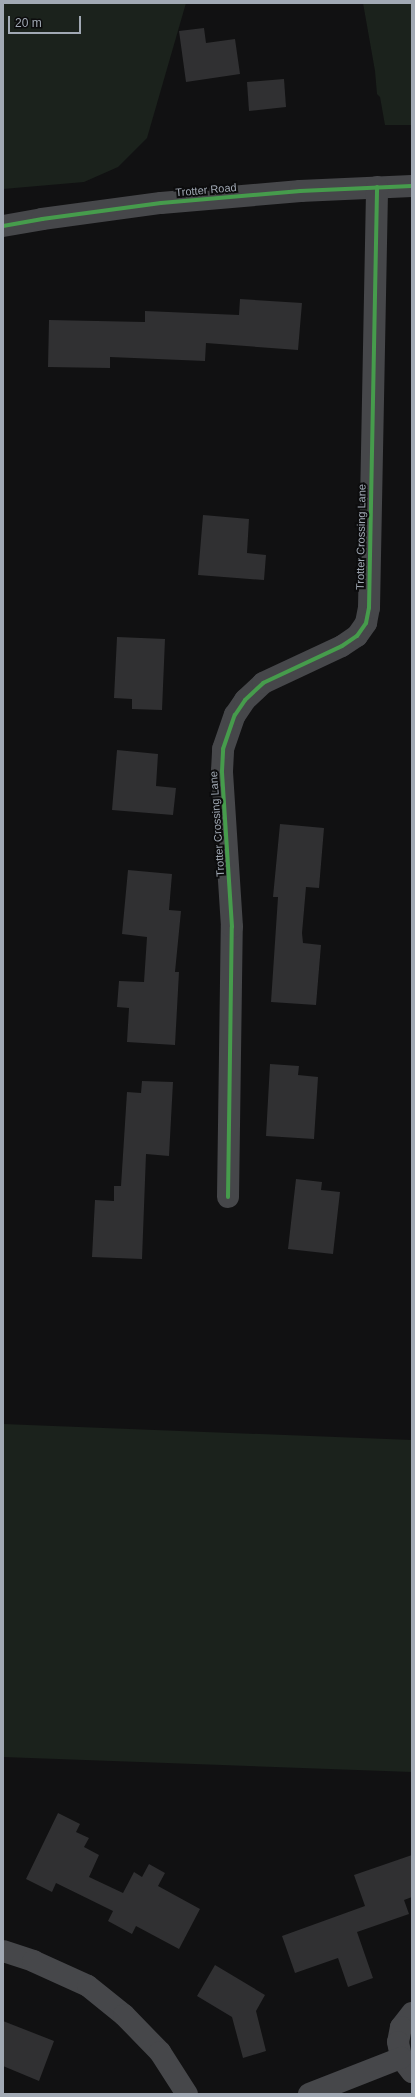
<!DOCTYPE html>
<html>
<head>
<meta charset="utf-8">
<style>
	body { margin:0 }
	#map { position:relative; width:415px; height:2097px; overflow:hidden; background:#111112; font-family:Helvetica,sans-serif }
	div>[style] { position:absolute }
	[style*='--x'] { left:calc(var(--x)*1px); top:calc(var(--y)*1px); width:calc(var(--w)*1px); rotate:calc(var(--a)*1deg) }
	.green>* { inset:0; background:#1b221c }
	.building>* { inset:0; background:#303032 }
	.minor>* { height:22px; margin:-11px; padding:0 11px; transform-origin:11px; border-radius:11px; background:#46474a }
	.cycleway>* { height:4px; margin:-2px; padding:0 2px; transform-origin:2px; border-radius:2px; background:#469c4c }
	span { translate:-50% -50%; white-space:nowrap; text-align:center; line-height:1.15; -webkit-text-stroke:4px #0c0c0d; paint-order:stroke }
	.street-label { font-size:11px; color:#a1a9b4 }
	.frame { position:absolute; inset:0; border:4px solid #a1a9b4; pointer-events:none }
	.scale { position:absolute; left:8px; top:16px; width:73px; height:18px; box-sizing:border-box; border:2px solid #a1a9b4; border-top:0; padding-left:5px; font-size:12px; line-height:14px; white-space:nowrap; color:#a1a9b4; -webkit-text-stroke:3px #0c0c0d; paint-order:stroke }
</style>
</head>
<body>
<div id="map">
	<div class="green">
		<i style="clip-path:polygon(3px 3px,186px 3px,147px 138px,118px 167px,84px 182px,3px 189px)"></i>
		<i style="clip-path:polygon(363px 3px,412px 3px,412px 125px,385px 125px,380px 97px,377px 94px,375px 71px)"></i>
		<i style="clip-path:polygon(3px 1424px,412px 1440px,412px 1772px,3px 1757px)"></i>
	</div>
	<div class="building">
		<i style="clip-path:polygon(204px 28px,206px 43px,235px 39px,240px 74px,186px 82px,179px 31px)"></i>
		<i style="clip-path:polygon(284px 79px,286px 107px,249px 111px,247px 82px)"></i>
		<i style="clip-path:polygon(240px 299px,302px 303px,298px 350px,206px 343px,205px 361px,110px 357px,110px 368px,48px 367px,49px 320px,145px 322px,145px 311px,239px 315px)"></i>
		<i style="clip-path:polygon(203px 515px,249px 519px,247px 553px,266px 555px,264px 580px,198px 575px)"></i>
		<i style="clip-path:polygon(117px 637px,165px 639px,162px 710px,132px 709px,132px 699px,114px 698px)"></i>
		<i style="clip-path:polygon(117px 750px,158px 754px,156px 786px,176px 788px,173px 815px,112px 810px)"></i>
		<i style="clip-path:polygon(280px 824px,324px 828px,319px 888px,306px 887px,302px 933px,303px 943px,321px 945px,316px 1005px,271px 1002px,278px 897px,273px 897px)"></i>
		<i style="clip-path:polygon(128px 870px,172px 874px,169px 910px,181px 911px,175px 972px,179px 972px,175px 1045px,127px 1042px,129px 1008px,117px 1007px,119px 981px,144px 982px,147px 937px,122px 934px)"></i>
		<i style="clip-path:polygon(270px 1064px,299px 1066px,298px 1075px,318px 1077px,314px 1139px,266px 1136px)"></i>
		<i style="clip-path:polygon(142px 1081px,173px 1082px,169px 1156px,146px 1154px,142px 1259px,92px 1257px,95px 1200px,114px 1201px,114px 1186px,121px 1186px,127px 1092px,141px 1093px)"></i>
		<i style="clip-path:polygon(296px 1179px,322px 1182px,321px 1190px,340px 1192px,333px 1254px,288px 1249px)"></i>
		<i style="clip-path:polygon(58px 1813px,80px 1824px,76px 1832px,89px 1838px,84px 1847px,99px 1855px,89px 1877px,123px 1893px,134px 1872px,142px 1877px,149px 1864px,165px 1873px,158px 1886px,200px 1909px,179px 1949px,136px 1926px,132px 1934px,108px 1921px,113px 1911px,56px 1883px,52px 1892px,26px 1879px)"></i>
		<i style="clip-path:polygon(412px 1855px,412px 1897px,404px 1900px,409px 1914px,357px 1932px,373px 1978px,348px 1987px,338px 1958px,295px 1973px,282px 1936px,365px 1906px,354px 1875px)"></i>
		<i style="clip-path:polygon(215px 1965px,265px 1995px,256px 2011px,266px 2051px,243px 2058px,232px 2017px,197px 1996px)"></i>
		<i style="clip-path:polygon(3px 2021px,54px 2041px,39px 2081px,3px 2066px)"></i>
	</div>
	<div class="minor">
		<i style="--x:3;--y:226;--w:40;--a:-10"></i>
		<i style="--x:42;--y:219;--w:120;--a:-7.7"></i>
		<i style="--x:161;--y:203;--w:140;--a:-4.9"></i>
		<i style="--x:300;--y:191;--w:112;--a:-2.6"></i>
		<i style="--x:228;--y:1197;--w:270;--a:-89.2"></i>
		<i style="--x:232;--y:927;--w:156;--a:-93.7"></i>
		<i style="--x:222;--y:771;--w:22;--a:-87"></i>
		<i style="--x:223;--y:749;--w:36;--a:-71"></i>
		<i style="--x:235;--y:715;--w:18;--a:-56"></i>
		<i style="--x:245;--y:700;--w:25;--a:-43"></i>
		<i style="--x:263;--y:683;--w:87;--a:-25.1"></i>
		<i style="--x:342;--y:646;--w:18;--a:-34"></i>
		<i style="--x:357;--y:636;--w:16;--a:-55"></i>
		<i style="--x:366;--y:623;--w:15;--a:-79"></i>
		<i style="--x:369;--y:608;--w:421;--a:-88.9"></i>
		<i style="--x:3;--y:1951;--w:32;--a:18"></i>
		<i style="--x:33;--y:1961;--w:60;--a:24.4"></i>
		<i style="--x:88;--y:1986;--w:46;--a:38.9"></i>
		<i style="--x:124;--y:2015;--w:52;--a:45.8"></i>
		<i style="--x:160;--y:2052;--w:50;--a:57.3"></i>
		<i style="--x:412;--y:2013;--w:18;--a:128"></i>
		<i style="--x:401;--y:2027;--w:15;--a:101"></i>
		<i style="--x:398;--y:2042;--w:16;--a:79"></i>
		<i style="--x:401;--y:2058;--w:18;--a:52"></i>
		<i style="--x:309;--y:2094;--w:99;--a:-21.4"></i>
	</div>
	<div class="cycleway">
		<i style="--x:3;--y:226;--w:40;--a:-10"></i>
		<i style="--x:42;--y:219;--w:120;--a:-7.7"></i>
		<i style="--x:161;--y:203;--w:140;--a:-4.9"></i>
		<i style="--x:300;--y:191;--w:112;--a:-2.6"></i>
		<i style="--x:228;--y:1197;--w:270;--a:-89.2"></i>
		<i style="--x:232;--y:927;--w:156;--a:-93.7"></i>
		<i style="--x:222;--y:771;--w:22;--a:-87"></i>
		<i style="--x:223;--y:749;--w:36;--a:-71"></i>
		<i style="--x:235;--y:715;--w:18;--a:-56"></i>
		<i style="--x:245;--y:700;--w:25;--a:-43"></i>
		<i style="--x:263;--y:683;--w:87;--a:-25.1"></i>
		<i style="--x:342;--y:646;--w:18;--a:-34"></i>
		<i style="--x:357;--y:636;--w:16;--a:-55"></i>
		<i style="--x:366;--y:623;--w:15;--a:-79"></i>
		<i style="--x:369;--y:608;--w:421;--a:-88.9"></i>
	</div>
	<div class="street-label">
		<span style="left:206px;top:190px;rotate:-5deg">Trotter Road</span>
		<span style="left:361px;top:537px;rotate:-89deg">Trotter Crossing Lane</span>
		<span style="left:217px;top:824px;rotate:-94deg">Trotter Crossing Lane</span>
	</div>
	<div class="frame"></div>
	<div class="scale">20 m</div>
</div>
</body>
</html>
